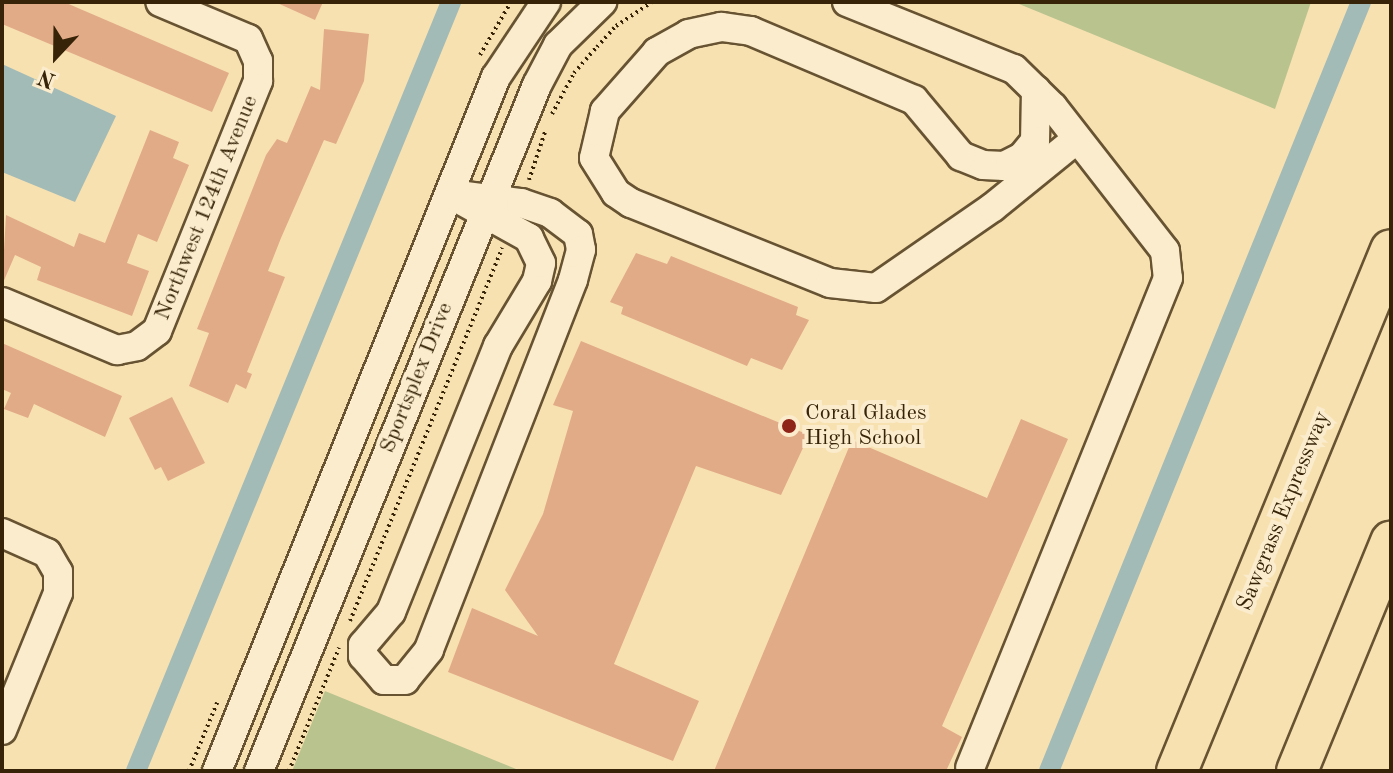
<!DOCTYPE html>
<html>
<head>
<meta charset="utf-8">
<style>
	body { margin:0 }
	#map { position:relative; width:1393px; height:773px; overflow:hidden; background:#f7e1b1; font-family:"Old Standard TT",serif }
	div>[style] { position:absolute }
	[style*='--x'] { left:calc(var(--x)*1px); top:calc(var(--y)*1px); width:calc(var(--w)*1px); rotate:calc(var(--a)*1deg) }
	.green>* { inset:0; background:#b9c38e }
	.water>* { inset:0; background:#a2bbb7 }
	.canal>* { height:20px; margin:-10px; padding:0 10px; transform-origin:10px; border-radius:10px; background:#a2bbb7 }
	.building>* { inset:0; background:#e2ab88 }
	.path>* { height:4px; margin-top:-2px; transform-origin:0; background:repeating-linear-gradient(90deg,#372408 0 2px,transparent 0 6px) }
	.roads { filter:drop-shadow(2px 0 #675332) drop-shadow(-2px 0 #675332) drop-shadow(0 2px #675332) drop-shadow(0 -2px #675332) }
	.minor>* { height:28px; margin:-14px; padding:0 14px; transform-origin:14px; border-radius:14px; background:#faeccc }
	.highway>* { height:40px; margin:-20px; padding:0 20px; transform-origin:20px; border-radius:20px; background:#f7e1b1 }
	.dots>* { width:22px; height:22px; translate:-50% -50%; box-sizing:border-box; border:4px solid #faeccc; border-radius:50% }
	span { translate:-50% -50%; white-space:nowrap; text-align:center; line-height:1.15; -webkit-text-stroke:8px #faeccc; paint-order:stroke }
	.street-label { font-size:22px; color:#372408 }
	.poi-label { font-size:22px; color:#372408 }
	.left { translate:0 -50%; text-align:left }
	.frame { position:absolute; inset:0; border:4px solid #372408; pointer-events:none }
	.north { position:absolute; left:16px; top:16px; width:80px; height:80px; -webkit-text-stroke:6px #faeccc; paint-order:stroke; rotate:202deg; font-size:22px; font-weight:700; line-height:32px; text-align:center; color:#372408 }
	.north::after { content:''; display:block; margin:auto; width:28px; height:36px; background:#372408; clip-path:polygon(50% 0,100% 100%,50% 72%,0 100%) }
</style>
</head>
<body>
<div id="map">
	<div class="green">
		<i style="clip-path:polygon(1014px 2px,1311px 2px,1275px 109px)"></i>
		<i style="clip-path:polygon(325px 691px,521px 771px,292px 771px)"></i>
	</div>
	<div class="water">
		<i style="clip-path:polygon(2px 64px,116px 116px,75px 202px,2px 172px)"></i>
	</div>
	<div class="canal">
		<i style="--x:136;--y:771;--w:831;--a:-67.72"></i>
		<i style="--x:1049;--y:771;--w:830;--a:-67.92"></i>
	</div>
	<div class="building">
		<i style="clip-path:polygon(2px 2px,64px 2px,229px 73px,212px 112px,2px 24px)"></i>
		<i style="clip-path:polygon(275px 2px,323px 2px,315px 20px)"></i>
		<i style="clip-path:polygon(324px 29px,369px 34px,364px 81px,336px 144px,324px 140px,281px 238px,268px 271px,285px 277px,247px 372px,252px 374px,246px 389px,236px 384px,228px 403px,189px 386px,209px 333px,197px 329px,266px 155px,277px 139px,287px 143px,311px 86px,320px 90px)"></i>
		<i style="clip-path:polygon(150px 130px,179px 142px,173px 158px,189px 165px,157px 242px,138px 234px,127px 263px,149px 271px,132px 316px,37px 280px,41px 267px,15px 255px,2px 285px,6px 215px,74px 247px,79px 233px,105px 243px)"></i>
		<i style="clip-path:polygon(636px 253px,667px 264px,671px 256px,798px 307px,796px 315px,809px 320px,782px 370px,751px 358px,747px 366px,621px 314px,623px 307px,610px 302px)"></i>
		<i style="clip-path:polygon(581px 341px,809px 435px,781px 495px,696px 466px,614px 664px,699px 701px,673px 761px,448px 672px,472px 608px,538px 636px,505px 590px,543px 514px,573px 411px,553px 405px)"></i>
		<i style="clip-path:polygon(2px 343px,122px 396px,105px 437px,34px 404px,28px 418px,4px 409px,11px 393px,2px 389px)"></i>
		<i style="clip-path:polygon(172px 397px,205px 463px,168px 481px,161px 467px,155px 470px,129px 418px)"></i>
		<i style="clip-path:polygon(1021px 419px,1068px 439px,942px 726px,962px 737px,946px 771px,714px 771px,852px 440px,987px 498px)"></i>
	</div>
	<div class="path">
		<i style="--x:480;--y:55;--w:61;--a:-59.7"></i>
		<i style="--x:552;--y:114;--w:47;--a:-61.8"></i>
		<i style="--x:574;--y:73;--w:35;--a:-49"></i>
		<i style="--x:597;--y:47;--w:28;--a:-48"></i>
		<i style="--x:616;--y:26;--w:43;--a:-33.7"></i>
		<i style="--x:529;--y:180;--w:51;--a:-71.6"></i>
		<i style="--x:350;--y:621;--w:403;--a:-67.8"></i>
		<i style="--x:189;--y:771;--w:74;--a:-67.6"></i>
		<i style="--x:289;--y:771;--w:133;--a:-67.9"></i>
	</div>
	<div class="roads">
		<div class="minor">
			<i style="--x:847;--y:2;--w:180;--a:21.9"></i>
			<i style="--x:1014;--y:69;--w:54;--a:44.3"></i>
			<i style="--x:1053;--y:107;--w:182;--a:52.1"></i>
			<i style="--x:1165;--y:251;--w:27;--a:84"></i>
			<i style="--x:1168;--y:278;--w:528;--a:112"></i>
			<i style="--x:1036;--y:90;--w:51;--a:91.1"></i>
			<i style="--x:1035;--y:141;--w:21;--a:129"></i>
			<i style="--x:1022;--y:157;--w:20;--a:153"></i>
			<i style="--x:1004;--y:166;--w:21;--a:-177"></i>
			<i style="--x:983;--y:165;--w:24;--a:-158"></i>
			<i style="--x:961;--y:156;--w:73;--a:-130"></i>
			<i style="--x:914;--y:100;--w:177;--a:-157.1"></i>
			<i style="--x:751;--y:31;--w:30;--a:-172"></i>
			<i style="--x:721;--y:27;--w:33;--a:168"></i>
			<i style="--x:689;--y:34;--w:37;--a:151"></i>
			<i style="--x:657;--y:52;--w:79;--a:131.4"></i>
			<i style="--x:605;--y:111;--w:48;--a:103.2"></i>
			<i style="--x:594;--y:158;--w:41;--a:57.8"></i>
			<i style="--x:616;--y:193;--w:18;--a:34"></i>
			<i style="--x:631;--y:203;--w:214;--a:21.9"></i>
			<i style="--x:830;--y:283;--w:46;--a:6.2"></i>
			<i style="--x:876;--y:288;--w:142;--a:-34.7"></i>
			<i style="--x:993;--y:207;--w:108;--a:-39"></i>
			<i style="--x:450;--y:194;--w:72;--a:7.2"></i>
			<i style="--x:521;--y:203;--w:31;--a:19"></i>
			<i style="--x:550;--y:213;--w:35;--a:37"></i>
			<i style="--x:578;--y:234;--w:16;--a:79"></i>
			<i style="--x:581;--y:250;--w:31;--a:105"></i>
			<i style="--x:573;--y:280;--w:397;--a:111.3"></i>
			<i style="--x:429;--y:650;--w:38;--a:129"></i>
			<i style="--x:405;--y:680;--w:21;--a:180"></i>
			<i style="--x:384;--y:680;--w:32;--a:-131"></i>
			<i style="--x:363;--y:656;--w:11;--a:-90"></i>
			<i style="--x:363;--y:645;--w:43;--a:-49.7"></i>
			<i style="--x:391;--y:612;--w:287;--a:-68.1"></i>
			<i style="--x:498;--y:346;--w:76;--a:-59"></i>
			<i style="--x:537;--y:281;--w:18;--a:-77"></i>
			<i style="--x:541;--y:263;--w:28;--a:-116"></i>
			<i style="--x:529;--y:238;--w:90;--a:-150.9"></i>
			<i style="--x:2;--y:302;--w:125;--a:22.7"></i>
			<i style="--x:117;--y:350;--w:20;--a:-11"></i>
			<i style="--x:137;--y:346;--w:25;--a:-37"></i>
			<i style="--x:157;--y:331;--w:270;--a:-68"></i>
			<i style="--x:258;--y:81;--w:20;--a:-90"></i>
			<i style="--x:258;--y:61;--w:24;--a:-114"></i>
			<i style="--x:248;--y:39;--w:95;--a:-157.2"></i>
			<i style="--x:2;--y:533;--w:49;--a:24"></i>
			<i style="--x:47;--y:553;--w:22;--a:60"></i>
			<i style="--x:58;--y:572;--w:21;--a:90"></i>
			<i style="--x:58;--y:593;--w:148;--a:112.2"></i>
			<i style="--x:217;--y:771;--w:748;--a:-68.1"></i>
			<i style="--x:496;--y:77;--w:90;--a:-56.3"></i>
			<i style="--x:259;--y:771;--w:740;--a:-67.94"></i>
			<i style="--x:537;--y:85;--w:45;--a:-62.3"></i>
			<i style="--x:558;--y:45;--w:62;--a:-44.3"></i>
		</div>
		<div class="highway">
			<i style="--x:1177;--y:771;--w:563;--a:-67.67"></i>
			<i style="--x:1297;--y:771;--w:248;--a:-67.7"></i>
		</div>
	</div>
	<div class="dots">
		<i style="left:789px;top:426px;background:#8f2418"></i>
	</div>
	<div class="street-label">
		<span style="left:207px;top:208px;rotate:-68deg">Northwest 124th Avenue</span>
		<span style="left:417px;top:378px;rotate:-68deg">Sportsplex Drive</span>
		<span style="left:1284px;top:511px;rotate:-68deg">Sawgrass Expressway</span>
	</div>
	<div class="poi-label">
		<span class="left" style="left:805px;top:426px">Coral Glades<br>High School</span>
	</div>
	<div class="frame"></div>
	<div class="north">N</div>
</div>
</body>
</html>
